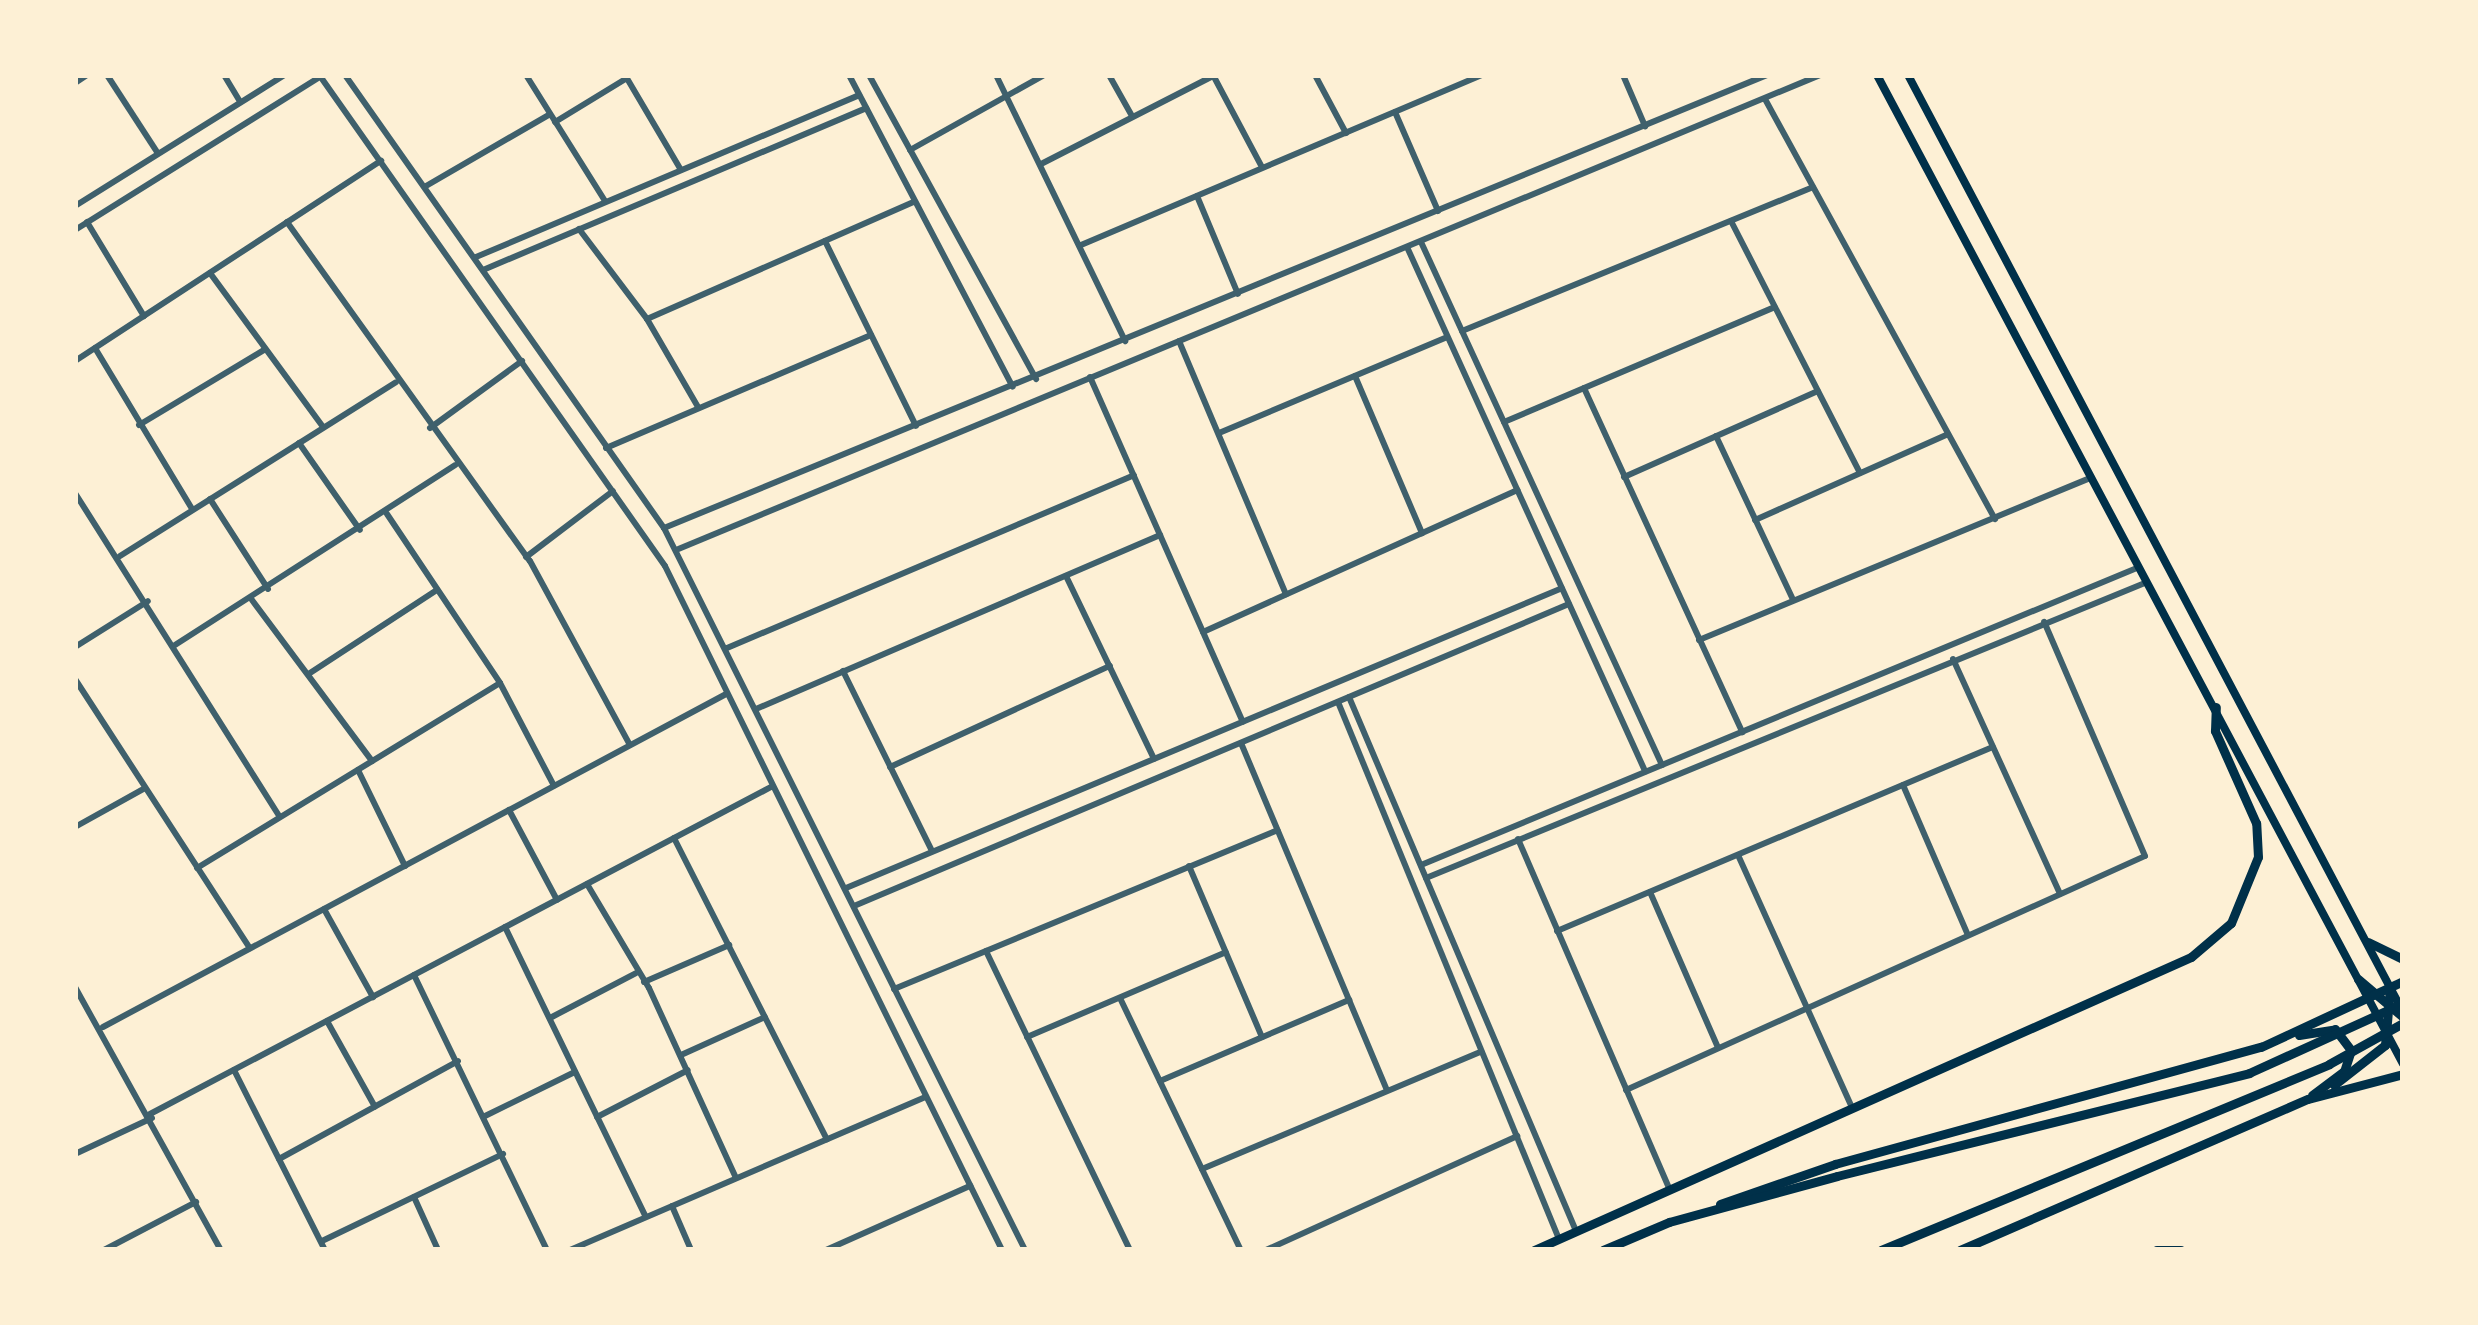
<!DOCTYPE html>
<html>
<head>
<meta charset="utf-8">
<style>
	body { margin:0 }
	#map { position:relative; width:2478px; height:1325px; overflow:hidden; background:#fdf0d5; font-family:"Archivo Narrow",sans-serif }
	div>[style] { position:absolute }
	[style*='--x'] { left:calc(var(--x)*1px); top:calc(var(--y)*1px); width:calc(var(--w)*1px); rotate:calc(var(--a)*1deg) }
	.minor>* { height:6px; margin:-3px; padding:0 3px; transform-origin:3px; border-radius:3px; background:#3f606c }
	.secondary>* { height:8px; margin:-4px; padding:0 4px; transform-origin:4px; border-radius:4px; background:#003049 }
	.primary>* { height:9px; margin:-4.5px; padding:0 4.5px; transform-origin:4.5px; border-radius:4.5px; background:#003049 }
	.trunk>* { height:9px; margin:-4.5px; padding:0 4.5px; transform-origin:4.5px; border-radius:4.5px; background:#003049 }
	span { translate:-50% -50%; white-space:nowrap; text-align:center; line-height:1.15; -webkit-text-stroke:9px #fdf0d5; paint-order:stroke }
	.frame { position:absolute; inset:0; border:78px solid #fdf0d5; pointer-events:none }
</style>
</head>
<body>
<div id="map">
	<div class="minor">
		<i style="--x:107;--y:75;--w:92;--a:57"></i>
		<i style="--x:224;--y:75;--w:31;--a:59"></i>
		<i style="--x:345;--y:75;--w:554;--a:54.85"></i>
		<i style="--x:664;--y:528;--w:807;--a:63.43"></i>
		<i style="--x:526;--y:75;--w:149;--a:57.9"></i>
		<i style="--x:625;--y:75;--w:110;--a:59.5"></i>
		<i style="--x:849;--y:75;--w:352;--a:62.3"></i>
		<i style="--x:869;--y:75;--w:347;--a:61.2"></i>
		<i style="--x:996;--y:75;--w:296;--a:64.1"></i>
		<i style="--x:1109;--y:75;--w:47;--a:60.7"></i>
		<i style="--x:1213;--y:75;--w:104;--a:62"></i>
		<i style="--x:1315;--y:75;--w:66;--a:61.9"></i>
		<i style="--x:1623;--y:75;--w:56;--a:66.7"></i>
		<i style="--x:320;--y:76;--w:599;--a:54.85"></i>
		<i style="--x:665;--y:566;--w:763;--a:63.77"></i>
		<i style="--x:75;--y:83;--w:14;--a:-34"></i>
		<i style="--x:1765;--y:99;--w:479;--a:61.3"></i>
		<i style="--x:1395;--y:112;--w:108;--a:66.5"></i>
		<i style="--x:555;--y:122;--w:84;--a:-31.4"></i>
		<i style="--x:910;--y:150;--w:154;--a:-29.2"></i>
		<i style="--x:1043;--y:163;--w:191;--a:-27.1"></i>
		<i style="--x:426;--y:186;--w:143;--a:-30.1"></i>
		<i style="--x:1197;--y:196;--w:106;--a:67.3"></i>
		<i style="--x:75;--y:206;--w:248;--a:-32"></i>
		<i style="--x:1731;--y:221;--w:283;--a:62.9"></i>
		<i style="--x:87;--y:222;--w:110;--a:58.8"></i>
		<i style="--x:287;--y:222;--w:417;--a:54.4"></i>
		<i style="--x:530;--y:561;--w:209;--a:61.5"></i>
		<i style="--x:579;--y:229;--w:113;--a:52.9"></i>
		<i style="--x:647;--y:319;--w:102;--a:59.9"></i>
		<i style="--x:75;--y:230;--w:290;--a:-32"></i>
		<i style="--x:825;--y:241;--w:206;--a:63.8"></i>
		<i style="--x:1421;--y:242;--w:576;--a:65.26"></i>
		<i style="--x:1081;--y:245;--w:436;--a:-23"></i>
		<i style="--x:1407;--y:247;--w:576;--a:65.57"></i>
		<i style="--x:476;--y:257;--w:416;--a:-22.9"></i>
		<i style="--x:483;--y:270;--w:416;--a:-22.9"></i>
		<i style="--x:210;--y:273;--w:191;--a:53.7"></i>
		<i style="--x:647;--y:319;--w:291;--a:-23.7"></i>
		<i style="--x:1462;--y:331;--w:379;--a:-22.3"></i>
		<i style="--x:1179;--y:341;--w:275;--a:67.1"></i>
		<i style="--x:95;--y:348;--w:188;--a:58.9"></i>
		<i style="--x:75;--y:361;--w:366;--a:-33.2"></i>
		<i style="--x:1355;--y:376;--w:171;--a:66.9"></i>
		<i style="--x:1090;--y:377;--w:377;--a:66.1"></i>
		<i style="--x:1584;--y:388;--w:379;--a:65.3"></i>
		<i style="--x:1504;--y:422;--w:294;--a:-23"></i>
		<i style="--x:139;--y:425;--w:146;--a:-31"></i>
		<i style="--x:430;--y:428;--w:114;--a:-36.1"></i>
		<i style="--x:1219;--y:433;--w:247;--a:-22.8"></i>
		<i style="--x:1716;--y:436;--w:181;--a:64.8"></i>
		<i style="--x:299;--y:443;--w:106;--a:55"></i>
		<i style="--x:606;--y:448;--w:288;--a:-23.1"></i>
		<i style="--x:1624;--y:477;--w:212;--a:-23.9"></i>
		<i style="--x:75;--y:493;--w:383;--a:57.7"></i>
		<i style="--x:210;--y:499;--w:107;--a:57.2"></i>
		<i style="--x:387;--y:514;--w:203;--a:56.2"></i>
		<i style="--x:500;--y:683;--w:116;--a:62.3"></i>
		<i style="--x:1755;--y:520;--w:211;--a:-24"></i>
		<i style="--x:664;--y:528;--w:1192;--a:-22.33"></i>
		<i style="--x:676;--y:550;--w:1239;--a:-22.55"></i>
		<i style="--x:120;--y:556;--w:326;--a:-32.2"></i>
		<i style="--x:526;--y:557;--w:109;--a:-37.2"></i>
		<i style="--x:1066;--y:576;--w:203;--a:64.3"></i>
		<i style="--x:252;--y:600;--w:201;--a:53.3"></i>
		<i style="--x:1203;--y:632;--w:345;--a:-24.3"></i>
		<i style="--x:1699;--y:640;--w:425;--a:-22.5"></i>
		<i style="--x:175;--y:645;--w:333;--a:-32.7"></i>
		<i style="--x:75;--y:647;--w:86;--a:-32.2"></i>
		<i style="--x:727;--y:648;--w:442;--a:-23"></i>
		<i style="--x:1953;--y:659;--w:258;--a:65.5"></i>
		<i style="--x:843;--y:671;--w:201;--a:63.7"></i>
		<i style="--x:310;--y:673;--w:152;--a:-33.2"></i>
		<i style="--x:75;--y:679;--w:321;--a:57"></i>
		<i style="--x:1349;--y:697;--w:580;--a:66.97"></i>
		<i style="--x:1338;--y:702;--w:581;--a:67.63"></i>
		<i style="--x:756;--y:709;--w:440;--a:-23.3"></i>
		<i style="--x:1241;--y:743;--w:376;--a:67.2"></i>
		<i style="--x:890;--y:767;--w:242;--a:-24.7"></i>
		<i style="--x:358;--y:770;--w:107;--a:63.9"></i>
		<i style="--x:1903;--y:785;--w:163;--a:66.6"></i>
		<i style="--x:509;--y:810;--w:102;--a:61.9"></i>
		<i style="--x:75;--y:827;--w:80;--a:-29.1"></i>
		<i style="--x:674;--y:838;--w:338;--a:63.1"></i>
		<i style="--x:1518;--y:839;--w:380;--a:66.6"></i>
		<i style="--x:1738;--y:855;--w:277;--a:65.7"></i>
		<i style="--x:1421;--y:865;--w:777;--a:-22.54"></i>
		<i style="--x:1189;--y:866;--w:186;--a:66.9"></i>
		<i style="--x:197;--y:868;--w:355;--a:-31.4"></i>
		<i style="--x:1426;--y:878;--w:779;--a:-22.32"></i>
		<i style="--x:587;--y:884;--w:121;--a:59.2"></i>
		<i style="--x:649;--y:988;--w:209;--a:65.4"></i>
		<i style="--x:846;--y:888;--w:776;--a:-22.73"></i>
		<i style="--x:1650;--y:892;--w:170;--a:66.4"></i>
		<i style="--x:854;--y:906;--w:776;--a:-22.9"></i>
		<i style="--x:324;--y:909;--w:101;--a:60.9"></i>
		<i style="--x:505;--y:927;--w:322;--a:64.1"></i>
		<i style="--x:1557;--y:931;--w:473;--a:-22.9"></i>
		<i style="--x:986;--y:951;--w:332;--a:64.3"></i>
		<i style="--x:414;--y:975;--w:305;--a:64.2"></i>
		<i style="--x:644;--y:982;--w:93;--a:-23.5"></i>
		<i style="--x:75;--y:987;--w:301;--a:61"></i>
		<i style="--x:894;--y:989;--w:415;--a:-22.5"></i>
		<i style="--x:1120;--y:998;--w:280;--a:64.4"></i>
		<i style="--x:550;--y:1018;--w:97;--a:-27.6"></i>
		<i style="--x:327;--y:1021;--w:98;--a:60.8"></i>
		<i style="--x:103;--y:1027;--w:706;--a:-28.12"></i>
		<i style="--x:1027;--y:1037;--w:216;--a:-23.1"></i>
		<i style="--x:681;--y:1055;--w:92;--a:-24.3"></i>
		<i style="--x:234;--y:1070;--w:202;--a:63.2"></i>
		<i style="--x:1160;--y:1081;--w:206;--a:-23.2"></i>
		<i style="--x:1626;--y:1090;--w:569;--a:-24.27"></i>
		<i style="--x:2145;--y:856;--w:255;--a:-113.3"></i>
		<i style="--x:150;--y:1114;--w:702;--a:-27.77"></i>
		<i style="--x:485;--y:1116;--w:100;--a:-26.1"></i>
		<i style="--x:597;--y:1117;--w:102;--a:-27.3"></i>
		<i style="--x:75;--y:1154;--w:85;--a:-25.1"></i>
		<i style="--x:279;--y:1159;--w:204;--a:-28.7"></i>
		<i style="--x:1202;--y:1169;--w:303;--a:-22.8"></i>
		<i style="--x:414;--y:1197;--w:58;--a:65.6"></i>
		<i style="--x:672;--y:1206;--w:48;--a:66.6"></i>
		<i style="--x:322;--y:1241;--w:201;--a:-25.7"></i>
		<i style="--x:104;--y:1250;--w:104;--a:-27.6"></i>
		<i style="--x:570;--y:1250;--w:387;--a:-23.3"></i>
		<i style="--x:826;--y:1250;--w:158;--a:-24"></i>
		<i style="--x:1266;--y:1250;--w:276;--a:-24.4"></i>
	</div>
	<div class="secondary">
		<i style="--x:1877;--y:75;--w:1120;--a:61.99"></i>
		<i style="--x:1908;--y:75;--w:1053;--a:62.15"></i>
		<i style="--x:2157;--y:1250;--w:24;--a:0"></i>
	</div>
	<div class="primary">
		<i style="--x:2368;--y:942;--w:39;--a:26"></i>
		<i style="--x:2358;--y:979;--w:59;--a:40.2"></i>
		<i style="--x:2299;--y:1035;--w:36;--a:-9"></i>
		<i style="--x:2335;--y:1029;--w:26;--a:53"></i>
		<i style="--x:2351;--y:1050;--w:22;--a:108"></i>
		<i style="--x:2344;--y:1071;--w:40;--a:143"></i>
		<i style="--x:2334;--y:1085;--w:65;--a:-38.1"></i>
		<i style="--x:2385;--y:1045;--w:57;--a:-85"></i>
		<i style="--x:1720;--y:1204;--w:122;--a:-19.2"></i>
		<i style="--x:1835;--y:1164;--w:442;--a:-15.4"></i>
		<i style="--x:2261;--y:1047;--w:157;--a:-24.9"></i>
		<i style="--x:1534;--y:1250;--w:719;--a:-24.04"></i>
		<i style="--x:2191;--y:957;--w:52;--a:-40.4"></i>
		<i style="--x:2231;--y:923;--w:71;--a:-67.8"></i>
		<i style="--x:2258;--y:857;--w:34;--a:-93"></i>
		<i style="--x:2256;--y:823;--w:101;--a:-114"></i>
		<i style="--x:2215;--y:731;--w:24;--a:-88"></i>
		<i style="--x:1960;--y:1250;--w:379;--a:-23.5"></i>
		<i style="--x:2308;--y:1099;--w:98;--a:-14.7"></i>
	</div>
	<div class="trunk">
		<i style="--x:1603;--y:1250;--w:72;--a:-23"></i>
		<i style="--x:1669;--y:1222;--w:174;--a:-15.3"></i>
		<i style="--x:1837;--y:1176;--w:425;--a:-14"></i>
		<i style="--x:2249;--y:1073;--w:169;--a:-24.4"></i>
		<i style="--x:1881;--y:1250;--w:485;--a:-22.5"></i>
		<i style="--x:2329;--y:1064;--w:85;--a:-29"></i>
	</div>
	<div class="frame"></div>
</div>
</body>
</html>
